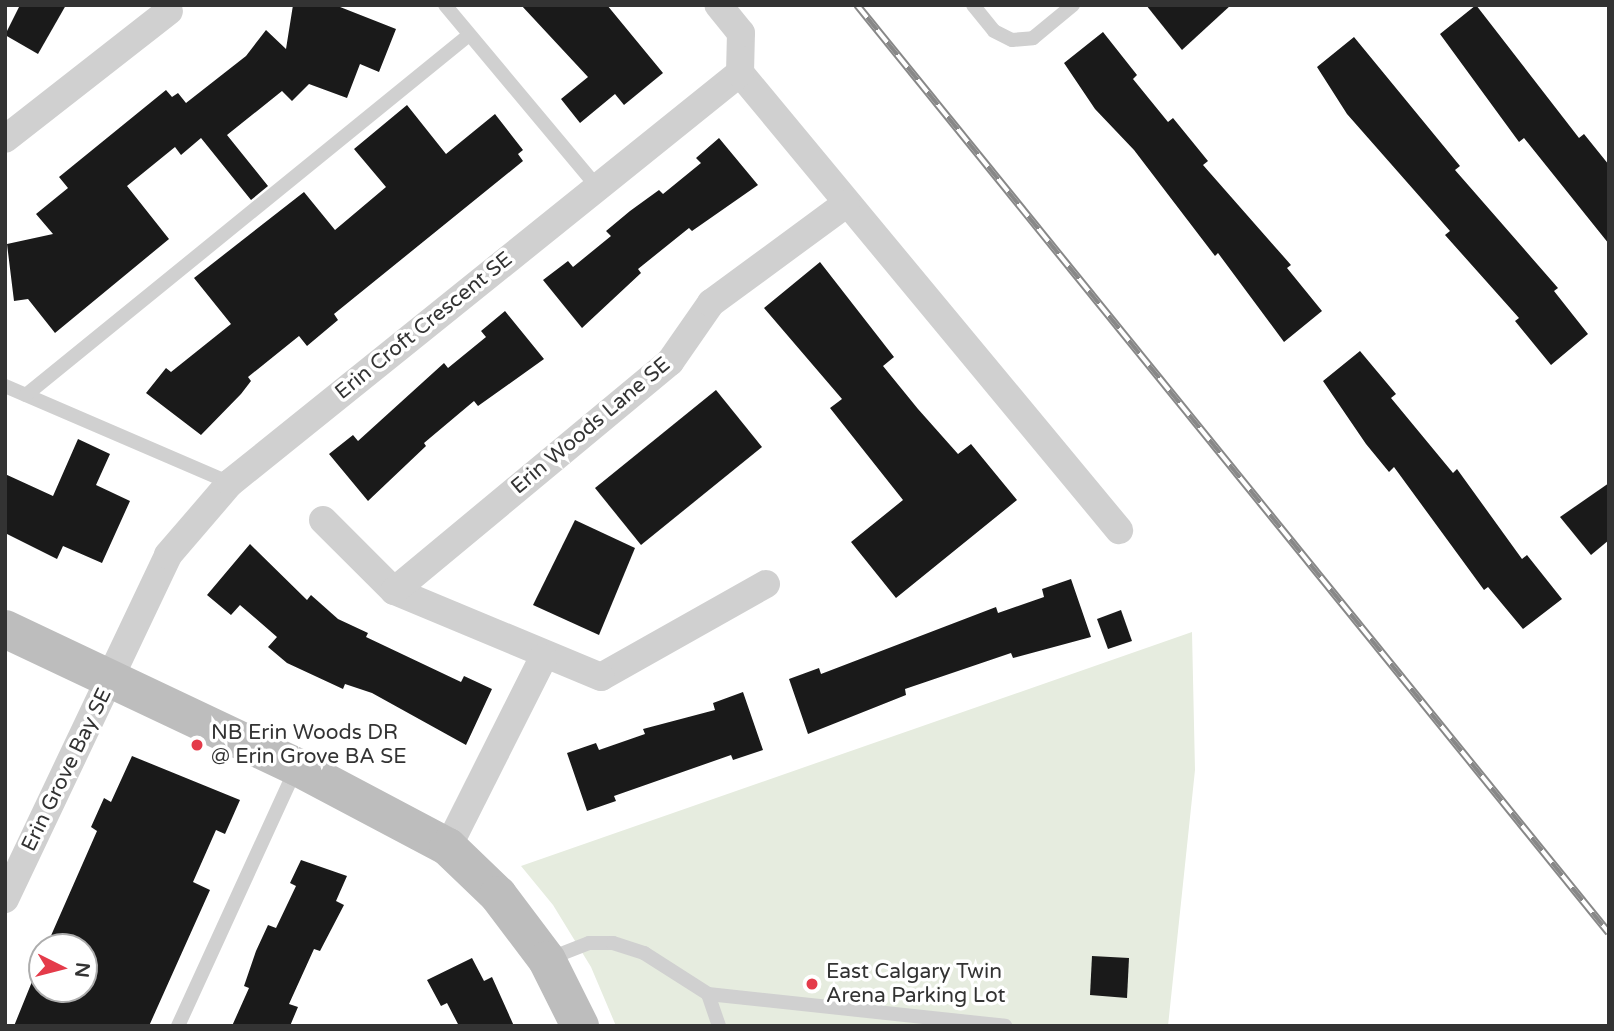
<!DOCTYPE html>
<html>
<head>
<meta charset="utf-8">
<style>
	body { margin:0 }
	#map { position:relative; width:1614px; height:1031px; overflow:hidden; background:#fff; font-family:"Varela Round",sans-serif }
	div>[style] { position:absolute }
	[style*='--x'] { left:calc(var(--x)*1px); top:calc(var(--y)*1px); width:calc(var(--w)*1px); rotate:calc(var(--a)*1deg) }
	.green>* { inset:0; background:#e6ecdf }
	.building>* { inset:0; background:#1a1a1a }
	.lane>* { height:14px; margin:-7px; padding:0 7px; transform-origin:7px; border-radius:7px; background:#d0d0d0 }
	.street>* { height:28px; margin:-14px; padding:0 14px; transform-origin:14px; border-radius:14px; background:#d0d0d0 }
	.secondary>* { height:38px; margin:-19px; padding:0 19px; transform-origin:19px; border-radius:19px; background:#bdbdbd }
	.rail>* { height:8px; margin-top:-4px; transform-origin:0; background:repeating-linear-gradient(90deg,#fff 0 16px,#888 0 32px); box-sizing:border-box; border-block:2px solid #888 }
	.dots>* { width:19px; height:19px; translate:-50% -50%; box-sizing:border-box; border:4px solid #fff; border-radius:50% }
	span { translate:-50% -50%; white-space:nowrap; text-align:center; line-height:1.15; -webkit-text-stroke:7px #fff; paint-order:stroke }
	.street-label { font-size:21px; color:#333 }
	.poi-label { font-size:21px; color:#333 }
	.left { translate:0 -50%; text-align:left }
	.frame { position:absolute; inset:0; border:7px solid #333; pointer-events:none }
	.north { position:absolute; left:28px; top:933px; width:70px; height:70px; box-sizing:border-box; background:#fff; border:2px solid #adadad; border-radius:50%; rotate:96deg; font-size:19px; font-weight:700; line-height:28px; text-align:center; color:#333 }
	.north::after { content:''; display:block; margin:auto; width:24px; height:32px; background:#e43b4a; clip-path:polygon(50% 0,100% 100%,50% 72%,0 100%) }
</style>
</head>
<body>
<div id="map">
	<div class="green">
		<i style="clip-path:polygon(1192px 632px,1195px 770px,1168px 1026px,616px 1026px,591px 967px,553px 905px,521px 866px)"></i>
	</div>
	<div class="building">
		<i style="clip-path:polygon(20px 5px,66px 5px,38px 54px,5px 35px)"></i>
		<i style="clip-path:polygon(293px 5px,335px 5px,396px 29px,379px 72px,360px 64px,347px 98px,309px 84px,292px 101px,282px 91px,227px 135px,268px 186px,251px 200px,201px 138px,181px 155px,175px 147px,127px 186px,169px 239px,55px 333px,28px 299px,14px 301px,7px 244px,53px 234px,36px 214px,68px 188px,59px 177px,166px 90px,172px 97px,178px 93px,186px 103px,246px 56px,266px 30px,286px 49px)"></i>
		<i style="clip-path:polygon(521px 5px,607px 5px,663px 73px,624px 105px,615px 94px,580px 123px,561px 99px,588px 77px)"></i>
		<i style="clip-path:polygon(1146px 5px,1231px 5px,1182px 50px)"></i>
		<i style="clip-path:polygon(1476px 5px,1579px 138px,1584px 134px,1609px 165px,1609px 244px,1524px 138px,1519px 142px,1440px 34px)"></i>
		<i style="clip-path:polygon(1103px 32px,1137px 75px,1133px 79px,1168px 122px,1173px 118px,1208px 161px,1203px 165px,1291px 265px,1287px 268px,1322px 311px,1284px 342px,1218px 253px,1215px 256px,1134px 150px,1095px 109px,1064px 63px)"></i>
		<i style="clip-path:polygon(1354px 37px,1460px 166px,1455px 170px,1558px 288px,1554px 291px,1588px 334px,1551px 365px,1515px 321px,1519px 318px,1445px 235px,1450px 231px,1347px 114px,1317px 67px)"></i>
		<i style="clip-path:polygon(407px 105px,446px 154px,495px 114px,523px 150px,518px 154px,523px 161px,334px 314px,338px 320px,307px 346px,299px 336px,248px 377px,251px 381px,241px 394px,201px 435px,146px 393px,166px 368px,171px 372px,231px 324px,194px 278px,304px 192px,335px 230px,386px 187px,354px 149px)"></i>
		<i style="clip-path:polygon(719px 138px,758px 185px,692px 231px,689px 228px,638px 269px,641px 273px,582px 328px,543px 280px,568px 261px,573px 267px,611px 236px,606px 231px,630px 211px,659px 190px,663px 194px,701px 163px,696px 158px)"></i>
		<i style="clip-path:polygon(820px 262px,894px 357px,883px 366px,918px 409px,958px 454px,971px 444px,1017px 500px,896px 598px,851px 542px,903px 500px,830px 408px,842px 399px,764px 308px)"></i>
		<i style="clip-path:polygon(505px 311px,544px 359px,478px 406px,474px 401px,424px 443px,426px 446px,368px 501px,329px 454px,353px 435px,358px 441px,444px 363px,448px 368px,486px 337px,481px 331px)"></i>
		<i style="clip-path:polygon(1360px 351px,1396px 394px,1391px 398px,1453px 473px,1457px 469px,1522px 559px,1527px 555px,1562px 599px,1523px 629px,1488px 587px,1484px 590px,1394px 467px,1389px 472px,1366px 444px,1323px 381px)"></i>
		<i style="clip-path:polygon(716px 390px,762px 447px,641px 545px,595px 488px)"></i>
		<i style="clip-path:polygon(78px 439px,110px 454px,96px 485px,130px 501px,102px 563px,63px 546px,57px 559px,5px 533px,5px 474px,53px 496px)"></i>
		<i style="clip-path:polygon(1609px 483px,1609px 540px,1591px 555px,1560px 517px)"></i>
		<i style="clip-path:polygon(575px 520px,635px 548px,599px 635px,533px 605px)"></i>
		<i style="clip-path:polygon(250px 544px,307px 600px,311px 595px,338px 619px,368px 633px,366px 637px,461px 682px,464px 676px,492px 689px,466px 745px,372px 693px,345px 684px,343px 689px,287px 663px,268px 647px,277px 637px,240px 605px,231px 615px,207px 595px)"></i>
		<i style="clip-path:polygon(1071px 579px,1091px 637px,1013px 658px,1011px 653px,905px 689px,906px 695px,808px 734px,789px 679px,819px 668px,821px 674px,996px 607px,998px 613px,1044px 597px,1042px 589px)"></i>
		<i style="clip-path:polygon(1121px 610px,1132px 641px,1108px 649px,1097px 619px)"></i>
		<i style="clip-path:polygon(743px 692px,763px 750px,733px 760px,731px 755px,614px 796px,616px 801px,587px 811px,567px 753px,596px 743px,599px 750px,645px 734px,643px 729px,715px 710px,713px 703px)"></i>
		<i style="clip-path:polygon(132px 756px,240px 800px,225px 834px,216px 830px,193px 882px,210px 890px,149px 1026px,14px 1026px,42px 957px,42px 989px,84px 989px,84px 947px,46px 947px,97px 831px,91px 827px,104px 798px,111px 802px)"></i>
		<i style="clip-path:polygon(301px 860px,347px 876px,336px 901px,344px 905px,320px 951px,314px 949px,289px 1004px,298px 1007px,290px 1026px,232px 1026px,249px 988px,244px 986px,256px 951px,268px 925px,276px 928px,296px 886px,290px 883px)"></i>
		<i style="clip-path:polygon(1092px 956px,1129px 958px,1127px 998px,1090px 995px)"></i>
		<i style="clip-path:polygon(472px 958px,484px 981px,492px 977px,514px 1026px,459px 1026px,447px 1003px,441px 1006px,427px 980px)"></i>
	</div>
	<div class="lane">
		<i style="--x:445;--y:5;--w:237;--a:50.1"></i>
		<i style="--x:973;--y:5;--w:33;--a:51"></i>
		<i style="--x:994;--y:31;--w:20;--a:27"></i>
		<i style="--x:1012;--y:40;--w:21;--a:-5"></i>
		<i style="--x:1033;--y:38;--w:52;--a:-39.5"></i>
		<i style="--x:5;--y:386;--w:245;--a:23.3"></i>
		<i style="--x:26;--y:395;--w:571;--a:-39.1"></i>
		<i style="--x:548;--y:959;--w:44;--a:-21.3"></i>
		<i style="--x:589;--y:943;--w:24;--a:0"></i>
		<i style="--x:613;--y:943;--w:33;--a:18"></i>
		<i style="--x:644;--y:953;--w:76;--a:32.6"></i>
		<i style="--x:708;--y:994;--w:299;--a:6.1"></i>
		<i style="--x:708;--y:994;--w:34;--a:71"></i>
		<i style="--x:178;--y:1026;--w:284;--a:-65.4"></i>
	</div>
	<div class="street">
		<i style="--x:740;--y:73;--w:594;--a:50.33"></i>
		<i style="--x:5;--y:139;--w:208;--a:-38"></i>
		<i style="--x:323;--y:520;--w:100;--a:45"></i>
		<i style="--x:766;--y:584;--w:189;--a:150.6"></i>
		<i style="--x:601;--y:677;--w:224;--a:-157.4"></i>
		<i style="--x:394;--y:591;--w:359;--a:-39.7"></i>
		<i style="--x:670;--y:362;--w:72;--a:-55.2"></i>
		<i style="--x:711;--y:303;--w:167;--a:-36.3"></i>
		<i style="--x:448;--y:847;--w:212;--a:-63.3"></i>
		<i style="--x:5;--y:899;--w:381;--a:-64.6"></i>
		<i style="--x:168;--y:555;--w:95;--a:-49.3"></i>
		<i style="--x:230;--y:483;--w:654;--a:-38.8"></i>
		<i style="--x:740;--y:73;--w:40;--a:-88.6"></i>
		<i style="--x:741;--y:33;--w:36;--a:-129"></i>
	</div>
	<div class="secondary">
		<i style="--x:5;--y:629;--w:323;--a:25.3"></i>
		<i style="--x:297;--y:767;--w:171;--a:27.9"></i>
		<i style="--x:448;--y:847;--w:69;--a:43.8"></i>
		<i style="--x:498;--y:895;--w:81;--a:53"></i>
		<i style="--x:547;--y:960;--w:74;--a:63.4"></i>
	</div>
	<div class="rail">
		<i style="--x:857;--y:5;--w:1194;--a:50.98"></i>
	</div>
	<div class="dots">
		<i style="left:197px;top:745px;background:#e43b4a"></i>
		<i style="left:812px;top:984px;background:#e43b4a"></i>
	</div>
	<div class="street-label">
		<span style="left:424px;top:326px;rotate:-39deg">Erin Croft Crescent SE</span>
		<span style="left:591px;top:426px;rotate:-40deg">Erin Woods Lane SE</span>
		<span style="left:67px;top:770px;rotate:-64deg">Erin Grove Bay SE</span>
	</div>
	<div class="poi-label">
		<span class="left" style="left:211px;top:745px">NB Erin Woods DR<br>@ Erin Grove BA SE</span>
		<span class="left" style="left:826px;top:984px">East Calgary Twin<br>Arena Parking Lot</span>
	</div>
	<div class="frame"></div>
	<div class="north">N</div>
</div>
</body>
</html>
